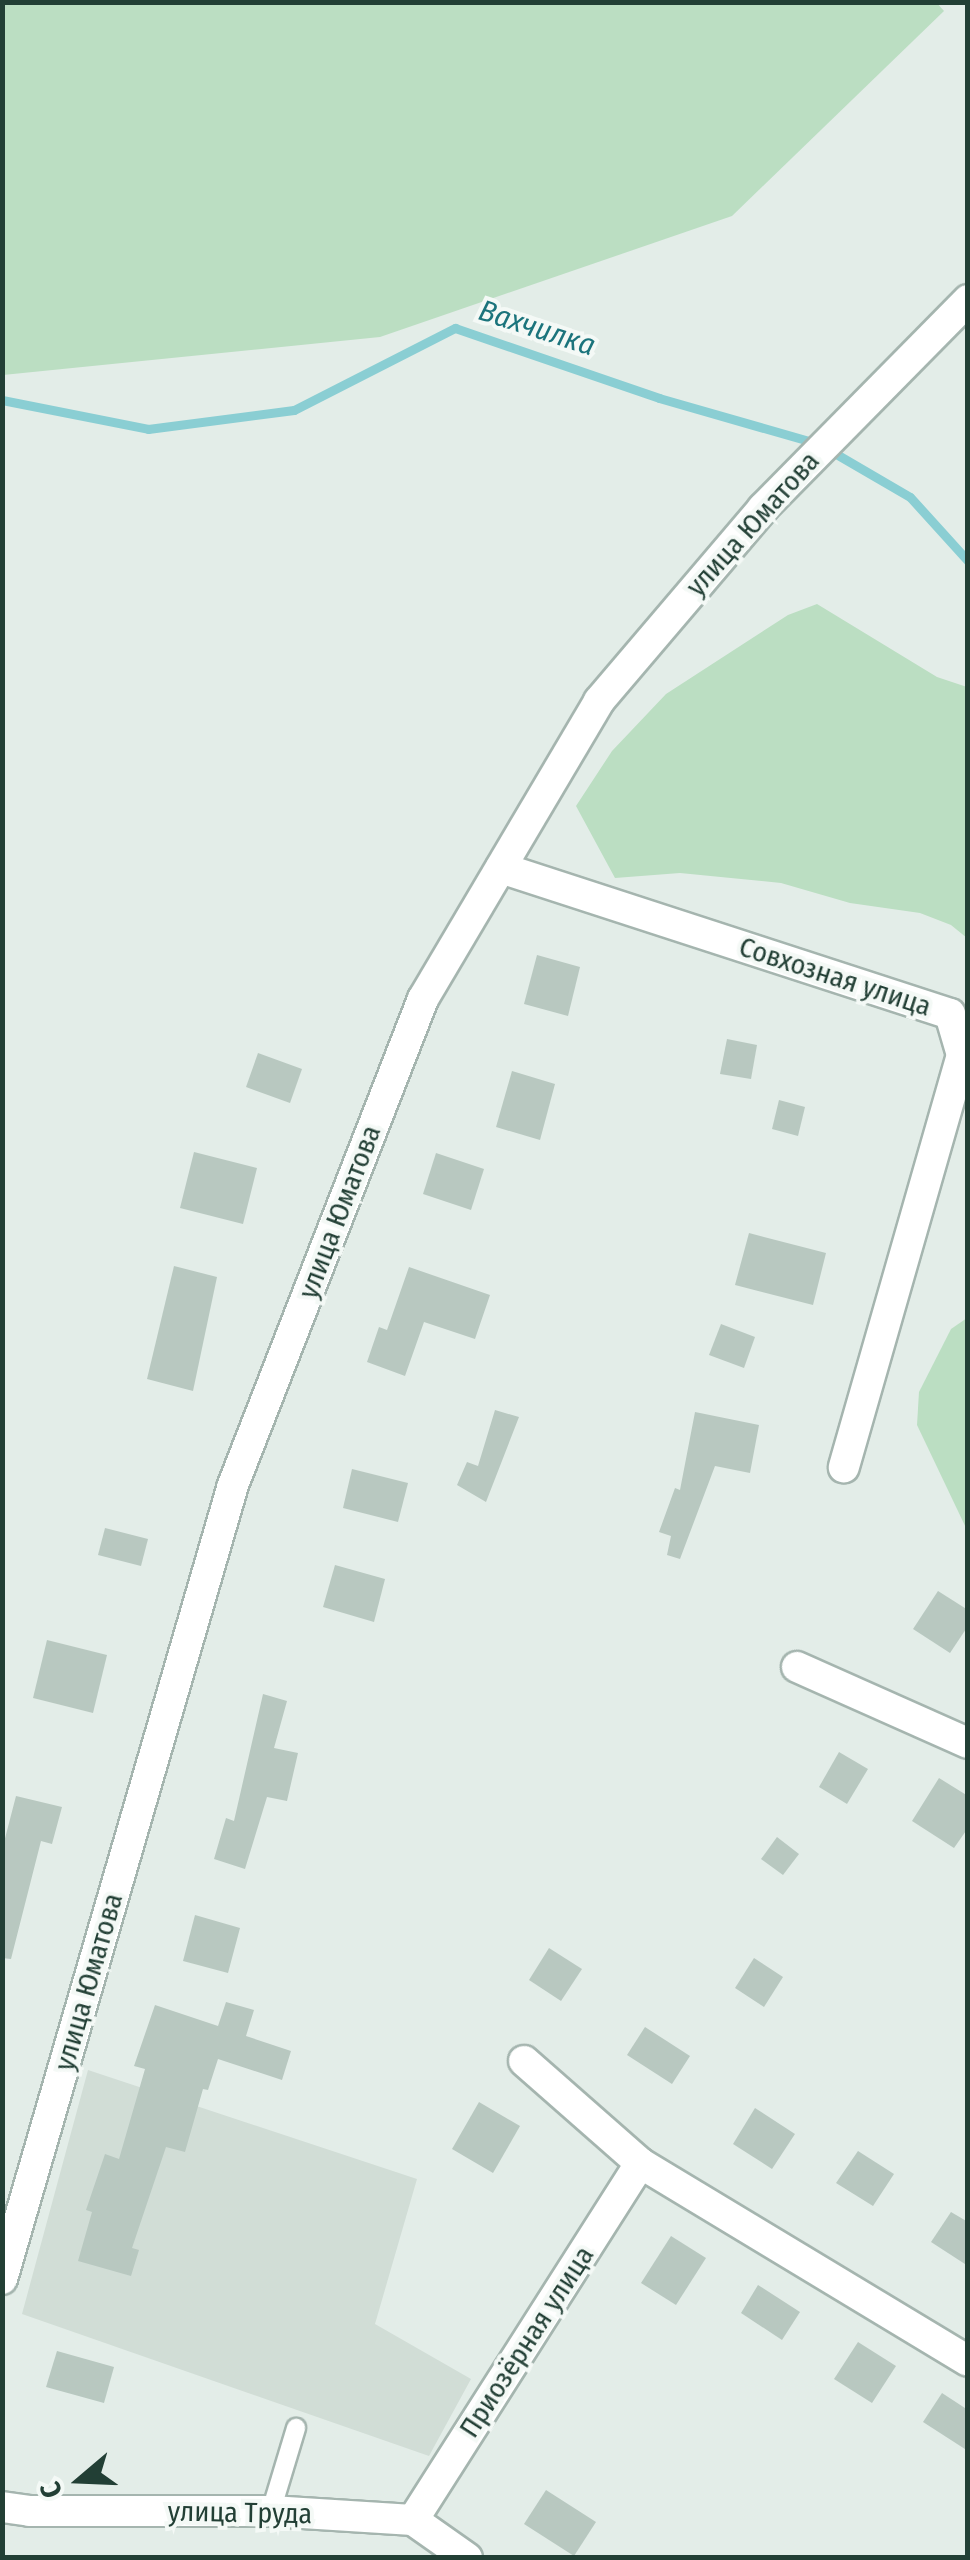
<!DOCTYPE html>
<html>
<head>
<meta charset="utf-8">
<style>
	body { margin:0 }
	#map { position:relative; width:970px; height:2560px; overflow:hidden; background:#e3ede8; font-family:"Fira Sans Condensed",sans-serif }
	div>[style] { position:absolute }
	[style*='--x'] { left:calc(var(--x)*1px); top:calc(var(--y)*1px); width:calc(var(--w)*1px); rotate:calc(var(--a)*1deg) }
	.built>* { inset:0; background:#d1ddd6 }
	.green>* { inset:0; background:#bbdec2 }
	.stream>* { height:9px; margin:-4.5px; padding:0 4.5px; transform-origin:4.5px; border-radius:4.5px; background:#8aced3 }
	.building>* { inset:0; background:#b8c8c0 }
	.roads { filter:drop-shadow(2px 0 #a5b5af) drop-shadow(-2px 0 #a5b5af) drop-shadow(0 2px #a5b5af) drop-shadow(0 -2px #a5b5af) }
	.service>* { height:18px; margin:-9px; padding:0 9px; transform-origin:9px; border-radius:9px; background:#fff }
	.minor>* { height:30px; margin:-15px; padding:0 15px; transform-origin:15px; border-radius:15px; background:#fff }
	.secondary>* { height:30px; margin:-15px; padding:0 15px; transform-origin:15px; border-radius:15px; background:#fff }
	span { translate:-50% -50%; white-space:nowrap; text-align:center; line-height:1.15; -webkit-text-stroke:8px #f4f9f6; paint-order:stroke }
	.street-label { font-size:28px; color:#223f35 }
	.water-label { font-size:30px; color:#1b747c; font-style:italic }
	.frame { position:absolute; inset:0; border:5px solid #223f35; pointer-events:none }
	.north { position:absolute; left:30px; top:2430px; width:100px; height:100px; -webkit-text-stroke:8px #f4f9f6; paint-order:stroke; rotate:251deg; font-size:28px; font-weight:700; line-height:40px; text-align:center; color:#223f35 }
	.north::after { content:''; display:block; margin:auto; width:35px; height:45px; background:#223f35; clip-path:polygon(50% 0,100% 100%,50% 72%,0 100%) }
</style>
</head>
<body>
<div id="map">
	<div class="built">
		<i style="clip-path:polygon(88px 2070px,417px 2179px,375px 2324px,471px 2379px,429px 2456px,22px 2314px)"></i>
	</div>
	<div class="green">
		<i style="clip-path:polygon(936px 2px,944px 11px,732px 216px,380px 337px,3px 375px,3px 3px)"></i>
		<i style="clip-path:polygon(817px 604px,937px 677px,967px 687px,967px 938px,951px 925px,920px 913px,850px 903px,781px 883px,680px 873px,615px 878px,576px 806px,612px 751px,666px 694px,788px 615px)"></i>
		<i style="clip-path:polygon(967px 1318px,967px 1530px,917px 1425px,919px 1392px,951px 1329px)"></i>
	</div>
	<div class="stream">
		<i style="--x:2;--y:400;--w:149;--a:11.2"></i>
		<i style="--x:148;--y:429;--w:147;--a:-7.4"></i>
		<i style="--x:294;--y:410;--w:181;--a:-27"></i>
		<i style="--x:455;--y:328;--w:216;--a:18.9"></i>
		<i style="--x:659;--y:398;--w:166;--a:16"></i>
		<i style="--x:819;--y:444;--w:105;--a:30.2"></i>
		<i style="--x:910;--y:497;--w:86;--a:47.8"></i>
	</div>
	<div class="building">
		<i style="clip-path:polygon(537px 955px,580px 967px,568px 1016px,524px 1004px)"></i>
		<i style="clip-path:polygon(727px 1039px,757px 1045px,751px 1079px,720px 1074px)"></i>
		<i style="clip-path:polygon(258px 1053px,302px 1069px,290px 1103px,246px 1087px)"></i>
		<i style="clip-path:polygon(512px 1071px,555px 1084px,540px 1140px,496px 1127px)"></i>
		<i style="clip-path:polygon(779px 1100px,805px 1107px,798px 1136px,772px 1129px)"></i>
		<i style="clip-path:polygon(194px 1152px,257px 1168px,243px 1224px,180px 1208px)"></i>
		<i style="clip-path:polygon(436px 1153px,484px 1169px,471px 1210px,423px 1194px)"></i>
		<i style="clip-path:polygon(749px 1233px,826px 1253px,813px 1305px,735px 1285px)"></i>
		<i style="clip-path:polygon(174px 1266px,217px 1277px,193px 1391px,147px 1379px)"></i>
		<i style="clip-path:polygon(409px 1267px,490px 1295px,475px 1339px,424px 1322px,405px 1376px,367px 1362px,379px 1327px,387px 1330px)"></i>
		<i style="clip-path:polygon(721px 1324px,755px 1337px,744px 1368px,709px 1355px)"></i>
		<i style="clip-path:polygon(495px 1410px,519px 1417px,486px 1502px,457px 1485px,467px 1462px,478px 1466px)"></i>
		<i style="clip-path:polygon(695px 1412px,759px 1425px,750px 1473px,715px 1466px,680px 1559px,667px 1555px,671px 1536px,659px 1532px,675px 1488px,680px 1490px)"></i>
		<i style="clip-path:polygon(352px 1469px,408px 1483px,398px 1522px,343px 1508px)"></i>
		<i style="clip-path:polygon(105px 1528px,148px 1539px,141px 1566px,98px 1555px)"></i>
		<i style="clip-path:polygon(335px 1565px,385px 1579px,374px 1622px,323px 1607px)"></i>
		<i style="clip-path:polygon(938px 1591px,968px 1610px,968px 1626px,950px 1653px,913px 1629px)"></i>
		<i style="clip-path:polygon(47px 1640px,107px 1655px,93px 1713px,33px 1698px)"></i>
		<i style="clip-path:polygon(263px 1694px,287px 1701px,274px 1748px,298px 1753px,287px 1801px,267px 1797px,245px 1869px,214px 1859px,226px 1818px,234px 1821px)"></i>
		<i style="clip-path:polygon(839px 1752px,868px 1769px,847px 1804px,819px 1787px)"></i>
		<i style="clip-path:polygon(939px 1778px,968px 1796px,968px 1828px,954px 1848px,912px 1821px)"></i>
		<i style="clip-path:polygon(16px 1796px,62px 1807px,52px 1844px,41px 1841px,11px 1959px,2px 1958px,2px 1850px)"></i>
		<i style="clip-path:polygon(777px 1837px,799px 1854px,783px 1875px,761px 1859px)"></i>
		<i style="clip-path:polygon(195px 1915px,240px 1928px,228px 1973px,183px 1961px)"></i>
		<i style="clip-path:polygon(549px 1948px,582px 1969px,561px 2001px,529px 1980px)"></i>
		<i style="clip-path:polygon(754px 1958px,783px 1977px,764px 2007px,735px 1988px)"></i>
		<i style="clip-path:polygon(226px 2002px,254px 2010px,246px 2036px,291px 2051px,282px 2080px,218px 2059px,208px 2090px,203px 2089px,185px 2152px,166px 2147px,132px 2248px,139px 2250px,131px 2276px,78px 2261px,92px 2212px,86px 2210px,105px 2154px,119px 2159px,145px 2069px,134px 2066px,155px 2005px,218px 2026px)"></i>
		<i style="clip-path:polygon(645px 2027px,690px 2056px,672px 2084px,627px 2055px)"></i>
		<i style="clip-path:polygon(479px 2102px,520px 2126px,493px 2173px,452px 2149px)"></i>
		<i style="clip-path:polygon(755px 2108px,795px 2134px,772px 2169px,733px 2144px)"></i>
		<i style="clip-path:polygon(858px 2151px,894px 2174px,873px 2206px,836px 2183px)"></i>
		<i style="clip-path:polygon(951px 2212px,968px 2222px,968px 2266px,931px 2242px)"></i>
		<i style="clip-path:polygon(671px 2236px,706px 2258px,676px 2305px,641px 2283px)"></i>
		<i style="clip-path:polygon(758px 2285px,800px 2312px,782px 2340px,741px 2313px)"></i>
		<i style="clip-path:polygon(858px 2342px,896px 2366px,872px 2403px,834px 2379px)"></i>
		<i style="clip-path:polygon(57px 2351px,114px 2367px,104px 2403px,46px 2387px)"></i>
		<i style="clip-path:polygon(942px 2393px,968px 2410px,968px 2451px,923px 2422px)"></i>
		<i style="clip-path:polygon(546px 2490px,596px 2522px,574px 2556px,524px 2524px)"></i>
	</div>
	<div class="roads">
		<div class="service">
			<i style="--x:271;--y:2511;--w:87;--a:-73.2"></i>
		</div>
		<div class="minor">
			<i style="--x:501;--y:868;--w:472;--a:18"></i>
			<i style="--x:950;--y:1014;--w:43;--a:73.7"></i>
			<i style="--x:962;--y:1055;--w:429;--a:106"></i>
			<i style="--x:797;--y:1667;--w:187;--a:24"></i>
			<i style="--x:524;--y:2061;--w:154;--a:41.3"></i>
			<i style="--x:2;--y:2507;--w:27;--a:8"></i>
			<i style="--x:29;--y:2511;--w:242;--a:0"></i>
			<i style="--x:271;--y:2511;--w:142;--a:3.6"></i>
			<i style="--x:413;--y:2520;--w:66;--a:35.1"></i>
			<i style="--x:413;--y:2520;--w:423;--a:-57.5"></i>
			<i style="--x:640;--y:2163;--w:383;--a:31.1"></i>
		</div>
		<div class="secondary">
			<i style="--x:2;--y:2279;--w:827;--a:-73.78"></i>
			<i style="--x:233;--y:1485;--w:522;--a:-68.65"></i>
			<i style="--x:423;--y:999;--w:346;--a:-59.4"></i>
			<i style="--x:599;--y:701;--w:253;--a:-49.6"></i>
			<i style="--x:763;--y:508;--w:292;--a:-45.4"></i>
		</div>
	</div>
	<div class="street-label">
		<span style="left:753px;top:524px;rotate:-48deg">улица Юматова</span>
		<span style="left:835px;top:977px;rotate:18deg">Совхозная улица</span>
		<span style="left:340px;top:1212px;rotate:-69deg">улица Юматова</span>
		<span style="left:89px;top:1982px;rotate:-74deg">улица Юматова</span>
		<span style="left:527px;top:2342px;rotate:-57deg">Приозёрная улица</span>
		<span style="left:240px;top:2513px;rotate:1deg">улица Труда</span>
	</div>
	<div class="water-label">
		<span style="left:537px;top:328px;rotate:18deg">Вахчилка</span>
	</div>
	<div class="frame"></div>
	<div class="north">С</div>
</div>
</body>
</html>
